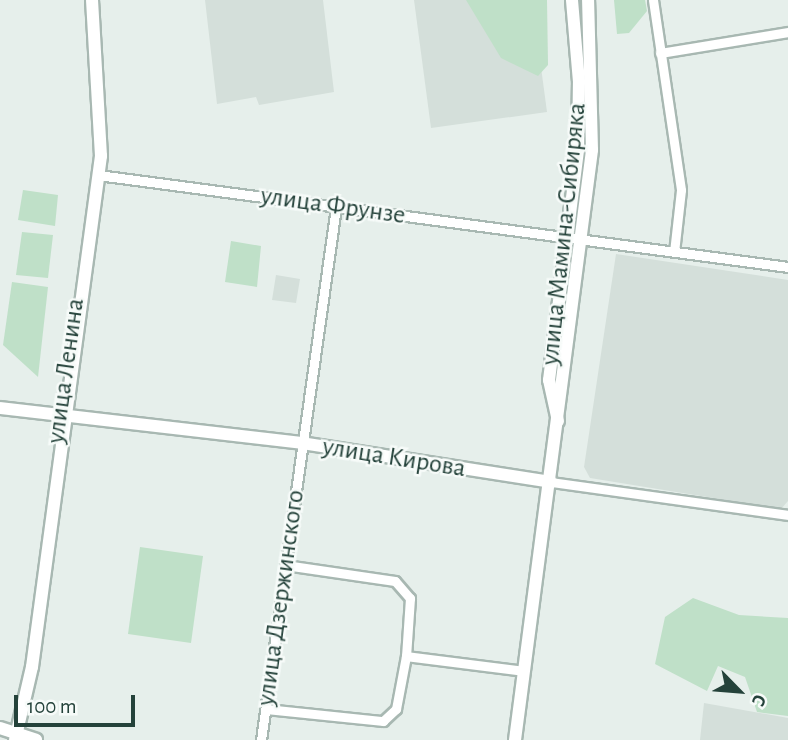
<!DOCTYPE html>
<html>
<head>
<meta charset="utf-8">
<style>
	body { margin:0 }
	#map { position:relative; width:788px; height:740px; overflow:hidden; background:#e6efeb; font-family:"Alegreya Sans",sans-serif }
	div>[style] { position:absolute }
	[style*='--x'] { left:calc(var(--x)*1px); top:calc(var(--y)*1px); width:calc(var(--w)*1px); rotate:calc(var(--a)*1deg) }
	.built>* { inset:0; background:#d4dfda }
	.green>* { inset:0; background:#bfe0c8 }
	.roads { filter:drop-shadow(2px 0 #a8b8b2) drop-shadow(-2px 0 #a8b8b2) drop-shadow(0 2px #a8b8b2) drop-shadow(0 -2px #a8b8b2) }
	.minor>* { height:9px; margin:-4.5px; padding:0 4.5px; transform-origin:4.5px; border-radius:4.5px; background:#fff }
	.tertiary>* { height:12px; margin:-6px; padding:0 6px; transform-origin:6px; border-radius:6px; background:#fff }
	.secondary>* { height:12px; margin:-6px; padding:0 6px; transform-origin:6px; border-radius:6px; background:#fff }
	span { translate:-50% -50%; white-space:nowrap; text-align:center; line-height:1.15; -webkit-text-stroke:5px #f7fbf9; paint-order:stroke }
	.street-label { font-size:26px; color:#24423a }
	.north { position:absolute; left:704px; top:656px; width:70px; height:70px; -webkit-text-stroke:5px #f7fbf9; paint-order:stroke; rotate:115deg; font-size:19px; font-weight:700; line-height:28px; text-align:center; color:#24423a }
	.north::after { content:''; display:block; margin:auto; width:24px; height:32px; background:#24423a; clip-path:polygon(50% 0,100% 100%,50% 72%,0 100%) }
	.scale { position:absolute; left:14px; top:695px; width:121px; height:32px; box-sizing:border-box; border:4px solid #24423a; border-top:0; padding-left:9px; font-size:21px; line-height:24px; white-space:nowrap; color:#24423a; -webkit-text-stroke:5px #f7fbf9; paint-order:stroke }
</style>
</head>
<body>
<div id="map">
	<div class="built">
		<i style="clip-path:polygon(205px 0,323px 0,334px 92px,259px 105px,256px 97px,217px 104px)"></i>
		<i style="clip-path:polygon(414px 0,532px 0,547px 112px,431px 128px)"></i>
		<i style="clip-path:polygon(616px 254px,788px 280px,788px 501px,781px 509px,590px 478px,584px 467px)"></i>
		<i style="clip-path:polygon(276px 275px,300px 279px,296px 303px,272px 300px)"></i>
		<i style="clip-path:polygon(704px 703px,788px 718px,788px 740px,700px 740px)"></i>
	</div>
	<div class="green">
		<i style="clip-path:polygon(466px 0,547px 0,548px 65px,538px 76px,501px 58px)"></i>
		<i style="clip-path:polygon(614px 0,645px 0,647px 11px,629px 33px,617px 34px)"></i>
		<i style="clip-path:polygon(23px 190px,58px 195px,55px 226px,18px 220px)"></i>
		<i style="clip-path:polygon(22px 232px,53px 235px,48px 278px,16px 275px)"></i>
		<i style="clip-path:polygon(231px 241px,261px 246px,257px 287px,225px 282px)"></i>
		<i style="clip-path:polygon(12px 282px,48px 287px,38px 377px,3px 345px)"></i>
		<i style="clip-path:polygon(140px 547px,203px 556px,191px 643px,128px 634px)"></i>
		<i style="clip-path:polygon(693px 598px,739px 615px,788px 618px,788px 716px,757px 712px,745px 677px,718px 666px,707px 691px,655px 664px,665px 617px)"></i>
	</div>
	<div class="roads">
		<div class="minor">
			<i style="--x:653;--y:0;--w:192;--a:81.6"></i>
			<i style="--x:681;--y:190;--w:62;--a:96.4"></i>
			<i style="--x:660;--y:53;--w:130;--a:-9.3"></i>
			<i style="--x:98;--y:175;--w:696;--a:7.59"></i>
			<i style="--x:551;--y:482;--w:239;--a:7.9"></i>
			<i style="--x:285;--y:565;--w:111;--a:8.3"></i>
			<i style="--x:395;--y:581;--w:23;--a:49"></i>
			<i style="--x:410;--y:598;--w:58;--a:93.9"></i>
			<i style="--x:266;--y:709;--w:118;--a:5.9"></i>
			<i style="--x:383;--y:721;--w:18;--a:-43"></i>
			<i style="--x:396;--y:709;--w:54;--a:-79.3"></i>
			<i style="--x:406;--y:656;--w:119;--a:7.2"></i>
			<i style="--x:261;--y:740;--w:538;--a:-81.99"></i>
		</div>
		<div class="tertiary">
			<i style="--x:0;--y:408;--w:304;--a:6.6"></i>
			<i style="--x:302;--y:443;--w:252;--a:8.9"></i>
			<i style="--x:0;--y:728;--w:38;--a:18"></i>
		</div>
		<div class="secondary">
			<i style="--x:558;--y:421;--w:42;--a:-102.4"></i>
			<i style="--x:549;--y:380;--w:232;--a:-82.8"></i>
			<i style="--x:578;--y:150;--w:68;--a:-89.2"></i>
			<i style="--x:579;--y:82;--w:82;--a:-94.9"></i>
			<i style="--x:15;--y:740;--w:75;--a:-76.9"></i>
			<i style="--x:32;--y:667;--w:516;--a:-82.31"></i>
			<i style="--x:101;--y:156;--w:156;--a:-93.3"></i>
			<i style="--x:515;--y:740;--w:595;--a:-82.56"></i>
			<i style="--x:592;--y:150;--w:150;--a:-91.5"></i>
		</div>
	</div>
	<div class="street-label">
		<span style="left:333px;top:206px;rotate:8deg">улица Фрунзе</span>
		<span style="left:564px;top:234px;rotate:-84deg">улица Мамина-Сибиряка</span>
		<span style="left:66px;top:371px;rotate:-82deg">улица Ленина</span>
		<span style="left:394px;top:458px;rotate:9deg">улица Кирова</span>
		<span style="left:281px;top:598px;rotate:-82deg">улица Дзержинского</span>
	</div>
	<div class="north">С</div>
	<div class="scale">100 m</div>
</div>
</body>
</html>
